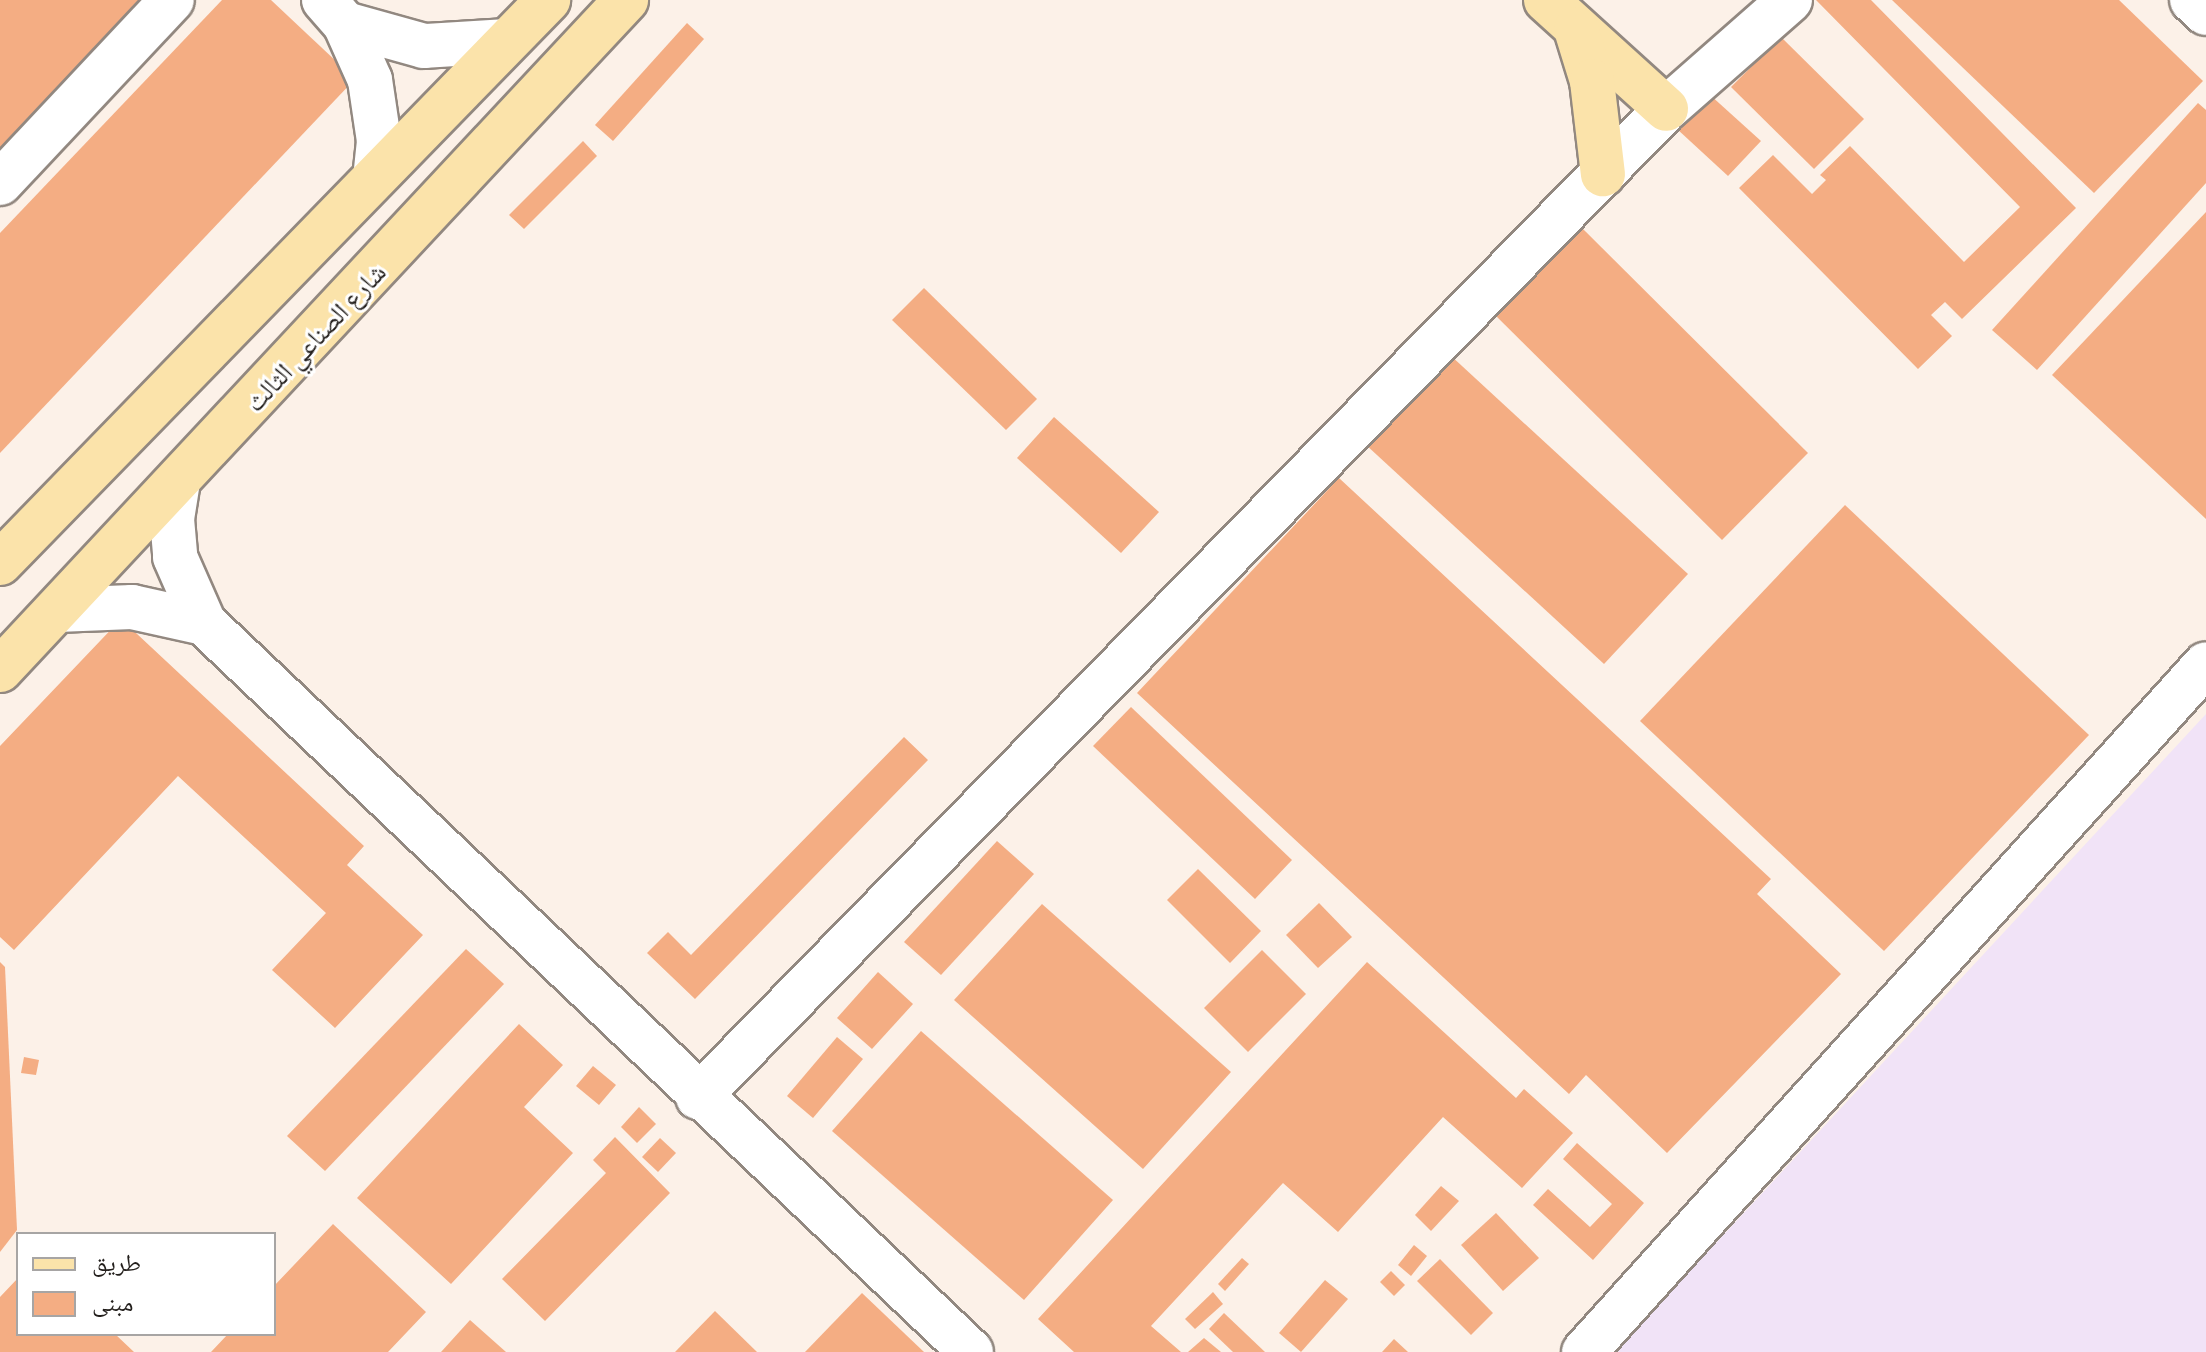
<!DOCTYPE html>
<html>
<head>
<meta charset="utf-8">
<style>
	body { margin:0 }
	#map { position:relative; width:2206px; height:1352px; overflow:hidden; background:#fcf1e8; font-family:Literata,"Noto Naskh Arabic",serif }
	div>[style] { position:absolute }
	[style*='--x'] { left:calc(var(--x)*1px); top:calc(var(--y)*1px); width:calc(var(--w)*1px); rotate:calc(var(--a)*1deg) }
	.education>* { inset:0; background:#f1e3f7 }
	.building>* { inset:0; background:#f4ad83 }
	.roads { filter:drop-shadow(2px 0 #928880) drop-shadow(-2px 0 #928880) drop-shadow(0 2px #928880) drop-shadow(0 -2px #928880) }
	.minor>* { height:44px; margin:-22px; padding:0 22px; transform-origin:22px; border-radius:22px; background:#fff }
	.major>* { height:44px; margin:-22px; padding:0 22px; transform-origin:22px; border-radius:22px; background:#fbe3aa }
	span { translate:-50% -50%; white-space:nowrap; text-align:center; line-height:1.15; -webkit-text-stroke:6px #fff; paint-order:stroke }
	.street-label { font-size:26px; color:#231f1c }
	.legend { position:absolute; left:16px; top:1232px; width:260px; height:104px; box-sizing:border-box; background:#fff; border:2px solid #a7a5a4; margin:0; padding:10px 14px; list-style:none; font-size:24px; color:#231f1c }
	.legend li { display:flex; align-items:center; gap:16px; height:40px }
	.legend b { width:40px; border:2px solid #a7a5a4 }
</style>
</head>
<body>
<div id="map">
	<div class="education">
		<i style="clip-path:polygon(2206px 714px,2206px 1352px,1615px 1352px)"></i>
	</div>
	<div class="building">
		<i style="clip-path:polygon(0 0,155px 0,0 163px)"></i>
		<i style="clip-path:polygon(222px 0,271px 0,355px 79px,0 453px,0 233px)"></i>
		<i style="clip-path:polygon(1816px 0,1871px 0,2076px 208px,1962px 319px,1945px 302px,1931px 315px,1952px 336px,1918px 369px,1739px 188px,1773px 155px,1812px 194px,1826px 180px,1820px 175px,1850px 146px,1964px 262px,2020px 207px)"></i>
		<i style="clip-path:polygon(1892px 0,2119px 0,2203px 81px,2094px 193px)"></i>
		<i style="clip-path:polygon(687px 23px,704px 39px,613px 141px,595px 125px)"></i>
		<i style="clip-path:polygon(1781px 37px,1864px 119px,1814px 169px,1731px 87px)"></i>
		<i style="clip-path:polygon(1709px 94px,1761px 141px,1728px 176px,1677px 129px)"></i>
		<i style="clip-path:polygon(2198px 103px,2206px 110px,2206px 183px,2037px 370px,1992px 330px)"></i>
		<i style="clip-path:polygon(583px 141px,597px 156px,524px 229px,509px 215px)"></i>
		<i style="clip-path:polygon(2206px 212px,2206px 519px,2052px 375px)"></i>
		<i style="clip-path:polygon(1578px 224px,1808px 453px,1722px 540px,1491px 311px)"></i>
		<i style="clip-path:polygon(924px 288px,1037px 399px,1006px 430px,892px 320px)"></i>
		<i style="clip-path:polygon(1449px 354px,1688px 574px,1604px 664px,1365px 444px)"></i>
		<i style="clip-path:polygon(1054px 417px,1159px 512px,1121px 553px,1017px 458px)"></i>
		<i style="clip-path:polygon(1339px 478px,1771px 879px,1757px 894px,1841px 974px,1667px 1153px,1586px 1075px,1569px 1094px,1137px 693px)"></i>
		<i style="clip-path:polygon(1845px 505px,2089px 735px,1884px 951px,1640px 721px)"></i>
		<i style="clip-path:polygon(121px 619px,364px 846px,347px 865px,423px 935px,335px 1028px,272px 970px,326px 913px,178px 776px,14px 950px,0 937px,0 746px)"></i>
		<i style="clip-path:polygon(1131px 707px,1292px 860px,1255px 899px,1093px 746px)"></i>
		<i style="clip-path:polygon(904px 737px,928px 760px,695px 999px,647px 953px,668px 932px,691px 955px)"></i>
		<i style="clip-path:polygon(997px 841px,1034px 874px,941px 975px,904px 942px)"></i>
		<i style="clip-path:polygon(1198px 869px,1261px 931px,1230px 963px,1167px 900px)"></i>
		<i style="clip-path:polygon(1319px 903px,1352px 937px,1318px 968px,1286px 935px)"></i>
		<i style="clip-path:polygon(1042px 904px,1231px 1072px,1143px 1169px,954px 1000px)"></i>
		<i style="clip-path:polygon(466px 949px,504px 984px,325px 1171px,287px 1136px)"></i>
		<i style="clip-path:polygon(1262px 950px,1306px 994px,1248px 1052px,1204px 1008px)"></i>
		<i style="clip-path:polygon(0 962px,5px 967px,17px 1230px,0 1252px)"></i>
		<i style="clip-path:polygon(1367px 962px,1516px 1098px,1524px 1089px,1573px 1133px,1522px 1188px,1443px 1117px,1338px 1232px,1283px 1183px,1151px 1326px,1181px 1352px,1074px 1352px,1038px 1319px)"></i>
		<i style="clip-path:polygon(878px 972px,913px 1004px,872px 1049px,837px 1018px)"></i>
		<i style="clip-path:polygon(519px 1024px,563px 1065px,524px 1107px,573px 1153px,451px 1284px,357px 1198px)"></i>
		<i style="clip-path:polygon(921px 1031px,1113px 1200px,1024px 1300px,832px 1131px)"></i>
		<i style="clip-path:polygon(837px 1037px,863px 1059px,813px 1118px,787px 1096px)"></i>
		<i style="clip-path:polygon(24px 1057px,39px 1060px,36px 1075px,21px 1073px)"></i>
		<i style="clip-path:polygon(593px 1066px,616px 1085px,599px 1105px,576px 1086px)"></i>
		<i style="clip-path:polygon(639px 1107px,656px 1124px,637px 1143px,621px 1127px)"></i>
		<i style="clip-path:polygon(615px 1137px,670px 1193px,545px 1321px,502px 1279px,606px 1173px,593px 1160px)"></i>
		<i style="clip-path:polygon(660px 1138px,676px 1153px,658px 1172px,642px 1157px)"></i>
		<i style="clip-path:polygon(1577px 1143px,1644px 1203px,1593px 1260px,1533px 1205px,1548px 1189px,1590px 1227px,1612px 1204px,1563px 1159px)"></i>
		<i style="clip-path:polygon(1441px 1186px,1459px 1201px,1431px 1231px,1415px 1215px)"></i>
		<i style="clip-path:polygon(1496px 1213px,1539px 1258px,1503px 1291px,1461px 1245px)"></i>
		<i style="clip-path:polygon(333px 1224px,426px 1312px,388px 1352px,211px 1352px,228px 1334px,274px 1334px,274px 1286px)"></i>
		<i style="clip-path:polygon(1414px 1245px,1427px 1256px,1411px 1276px,1398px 1265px)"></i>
		<i style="clip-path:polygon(1242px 1258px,1249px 1264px,1225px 1291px,1218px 1284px)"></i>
		<i style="clip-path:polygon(1440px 1259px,1493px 1313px,1471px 1335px,1417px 1281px)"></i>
		<i style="clip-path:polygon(1391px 1271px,1405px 1285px,1394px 1296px,1380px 1282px)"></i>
		<i style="clip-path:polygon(18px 1278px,18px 1334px,115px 1334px,134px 1352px,0 1352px,0 1297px)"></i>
		<i style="clip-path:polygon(1325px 1280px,1348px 1299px,1301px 1352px,1279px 1333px)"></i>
		<i style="clip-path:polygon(1213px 1292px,1223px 1304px,1195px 1329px,1185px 1319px)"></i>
		<i style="clip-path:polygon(862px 1293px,924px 1352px,805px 1352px)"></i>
		<i style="clip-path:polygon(715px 1311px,757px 1352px,675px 1352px)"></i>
		<i style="clip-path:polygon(1224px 1313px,1265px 1352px,1233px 1352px,1209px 1329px)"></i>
		<i style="clip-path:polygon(470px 1320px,506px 1352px,441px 1352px)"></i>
		<i style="clip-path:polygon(1204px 1338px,1221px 1352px,1188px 1352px)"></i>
		<i style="clip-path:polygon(1394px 1339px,1408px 1352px,1382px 1352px)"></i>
	</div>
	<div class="roads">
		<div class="minor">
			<i style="--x:324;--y:0;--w:32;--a:49"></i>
			<i style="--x:345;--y:24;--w:61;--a:65.9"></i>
			<i style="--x:370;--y:80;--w:62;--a:81.6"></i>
			<i style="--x:379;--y:141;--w:31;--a:96"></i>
			<i style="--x:2192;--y:0;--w:19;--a:43"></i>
			<i style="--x:345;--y:24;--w:82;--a:15.6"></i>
			<i style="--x:424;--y:46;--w:82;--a:-3.5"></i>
			<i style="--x:0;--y:183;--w:251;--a:-46.8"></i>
			<i style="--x:178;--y:481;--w:38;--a:99"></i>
			<i style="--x:172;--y:519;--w:38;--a:85"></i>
			<i style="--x:175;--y:557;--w:72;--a:66.3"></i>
			<i style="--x:204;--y:623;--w:1058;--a:43.54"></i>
			<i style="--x:57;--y:610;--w:75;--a:-2.3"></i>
			<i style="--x:132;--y:607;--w:74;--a:12.5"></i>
			<i style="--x:698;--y:1097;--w:1383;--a:-45.59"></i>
			<i style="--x:1666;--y:109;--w:165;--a:-41.3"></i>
			<i style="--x:1584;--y:1352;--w:927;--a:-47.88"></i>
		</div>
		<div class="major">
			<i style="--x:1546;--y:0;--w:162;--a:42.2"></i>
			<i style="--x:1576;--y:29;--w:54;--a:72.9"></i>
			<i style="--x:1592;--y:81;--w:94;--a:83.3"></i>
			<i style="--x:0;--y:563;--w:786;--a:-45.77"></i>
			<i style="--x:0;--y:670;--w:917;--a:-46.94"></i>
		</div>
	</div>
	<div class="street-label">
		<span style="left:314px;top:336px;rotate:-47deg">شارع الصناعي الثالث</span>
	</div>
	<ul class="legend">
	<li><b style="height:10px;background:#fbe3aa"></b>طريق</li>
	<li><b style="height:22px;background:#f4ad83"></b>مبنى</li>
	</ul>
</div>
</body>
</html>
